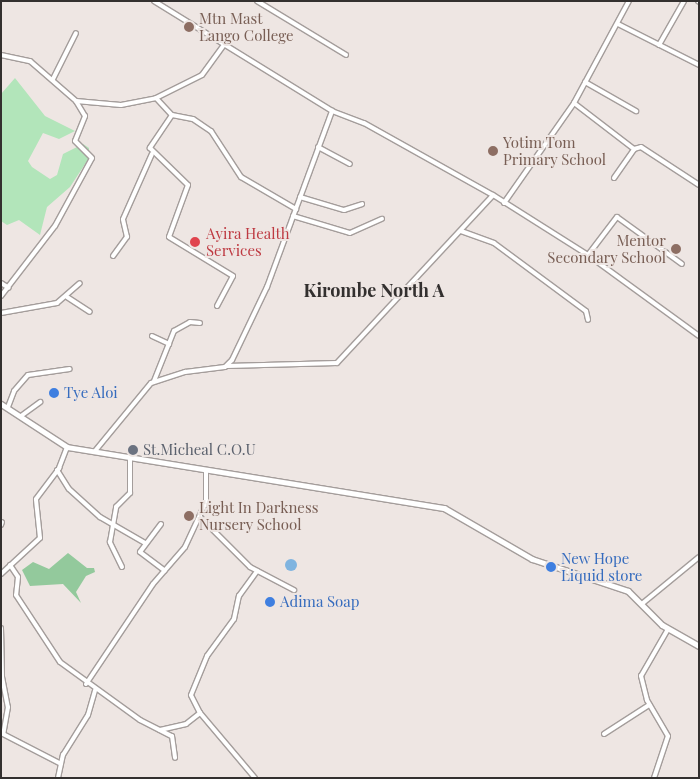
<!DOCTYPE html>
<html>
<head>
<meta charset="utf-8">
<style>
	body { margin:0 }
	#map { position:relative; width:700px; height:779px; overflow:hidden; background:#eee6e3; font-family:"Playfair Display",serif }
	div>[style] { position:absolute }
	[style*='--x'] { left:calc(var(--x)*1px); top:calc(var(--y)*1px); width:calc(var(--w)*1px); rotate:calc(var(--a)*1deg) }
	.green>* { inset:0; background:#b2e5ba }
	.forest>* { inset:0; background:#93c99c }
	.water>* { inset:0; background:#7fb4e0 }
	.round { border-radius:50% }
	.roads { filter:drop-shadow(1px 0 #a49d9b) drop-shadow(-1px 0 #a49d9b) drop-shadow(0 1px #a49d9b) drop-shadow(0 -1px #a49d9b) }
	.minor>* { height:4px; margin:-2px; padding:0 2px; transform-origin:2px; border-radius:2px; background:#fff }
	.tertiary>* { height:5px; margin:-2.5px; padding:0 2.5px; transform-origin:2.5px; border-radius:2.5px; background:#fff }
	.dots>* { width:14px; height:14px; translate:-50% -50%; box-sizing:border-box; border:2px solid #eee6e3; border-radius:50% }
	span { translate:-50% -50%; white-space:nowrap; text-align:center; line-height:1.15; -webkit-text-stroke:4px #eee6e3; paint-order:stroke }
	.education-label { font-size:15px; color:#785e54 }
	.left { translate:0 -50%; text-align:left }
	.right { translate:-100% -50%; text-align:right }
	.health-label { font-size:15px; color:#be3a42 }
	.shop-label { font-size:15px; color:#366cbe }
	.worship-label { font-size:15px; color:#5b616d }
	.quarter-label { font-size:18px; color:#33302f; font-weight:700 }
	.frame { position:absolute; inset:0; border:2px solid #33302f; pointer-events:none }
</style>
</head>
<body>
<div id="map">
	<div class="green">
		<i style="clip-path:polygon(15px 78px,45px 116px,75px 131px,59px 139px,43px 133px,28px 161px,32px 167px,50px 179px,57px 175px,63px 154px,83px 144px,89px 148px,89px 158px,70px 187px,47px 207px,40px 235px,19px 220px,7px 225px,1px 221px,1px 94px)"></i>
	</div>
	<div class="forest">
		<i style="clip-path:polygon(68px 553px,87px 568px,94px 568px,95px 572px,86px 576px,76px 592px,81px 603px,63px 584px,30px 586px,22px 570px,33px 562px,49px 569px)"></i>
	</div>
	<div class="water">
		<i class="round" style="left:285px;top:559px;width:12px;height:12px"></i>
	</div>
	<div class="roads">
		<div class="minor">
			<i style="--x:154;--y:1;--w:209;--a:31.7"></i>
			<i style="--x:332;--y:111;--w:34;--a:21"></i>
			<i style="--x:364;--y:123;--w:148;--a:29.2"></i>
			<i style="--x:493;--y:195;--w:112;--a:32.3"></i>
			<i style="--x:588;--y:255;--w:137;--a:36.1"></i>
			<i style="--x:257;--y:1;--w:104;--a:31.2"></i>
			<i style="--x:698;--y:1;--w:1;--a:45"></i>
			<i style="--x:618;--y:24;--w:91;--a:26.8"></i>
			<i style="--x:659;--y:45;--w:51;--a:-60.4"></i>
			<i style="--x:1;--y:55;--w:30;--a:12"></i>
			<i style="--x:30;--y:61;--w:61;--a:41"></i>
			<i style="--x:76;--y:101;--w:45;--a:5.1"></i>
			<i style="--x:121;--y:105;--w:36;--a:-11"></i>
			<i style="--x:156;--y:98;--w:23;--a:47"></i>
			<i style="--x:172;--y:115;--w:21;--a:11"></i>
			<i style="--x:193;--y:119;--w:22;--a:34"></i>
			<i style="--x:211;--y:131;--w:55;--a:56.9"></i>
			<i style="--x:241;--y:177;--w:64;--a:30.2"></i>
			<i style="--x:53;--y:79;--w:51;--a:-63.4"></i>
			<i style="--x:585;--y:82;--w:59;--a:29.6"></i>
			<i style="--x:156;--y:98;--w:51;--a:-26.6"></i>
			<i style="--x:202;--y:75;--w:37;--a:-54"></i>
			<i style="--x:574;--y:103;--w:76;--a:37.5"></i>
			<i style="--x:172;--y:115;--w:40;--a:124"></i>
			<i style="--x:150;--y:148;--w:53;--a:44.2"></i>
			<i style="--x:188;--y:185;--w:55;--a:110.1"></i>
			<i style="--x:169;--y:237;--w:75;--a:31.4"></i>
			<i style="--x:233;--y:276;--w:34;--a:118"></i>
			<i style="--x:318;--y:147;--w:36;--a:28"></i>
			<i style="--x:614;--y:178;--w:35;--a:-55"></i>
			<i style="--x:634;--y:149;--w:7;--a:-16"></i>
			<i style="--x:641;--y:147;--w:69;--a:33.2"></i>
			<i style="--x:300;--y:197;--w:46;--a:16.5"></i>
			<i style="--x:344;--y:210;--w:19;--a:-18"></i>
			<i style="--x:504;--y:203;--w:122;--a:-55"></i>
			<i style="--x:574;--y:103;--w:116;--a:-61.7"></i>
			<i style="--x:293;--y:216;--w:59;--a:16.6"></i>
			<i style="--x:350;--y:233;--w:35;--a:-24"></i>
			<i style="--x:461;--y:231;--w:35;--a:20"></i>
			<i style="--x:494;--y:243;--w:114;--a:36.5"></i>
			<i style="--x:586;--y:311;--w:9;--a:77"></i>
			<i style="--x:588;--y:255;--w:48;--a:-52.7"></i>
			<i style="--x:617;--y:217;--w:80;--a:35.9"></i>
			<i style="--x:113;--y:256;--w:24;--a:-54"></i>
			<i style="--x:127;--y:237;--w:18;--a:-103"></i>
			<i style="--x:123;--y:219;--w:71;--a:-66"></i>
			<i style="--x:1;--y:283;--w:9;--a:32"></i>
			<i style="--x:1;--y:296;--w:88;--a:-52.4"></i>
			<i style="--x:55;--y:226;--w:77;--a:-61.4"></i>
			<i style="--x:92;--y:158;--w:24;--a:-135"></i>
			<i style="--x:75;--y:141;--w:27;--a:-68"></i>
			<i style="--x:85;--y:116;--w:17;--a:-121"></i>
			<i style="--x:67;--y:297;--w:27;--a:33"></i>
			<i style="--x:1;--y:313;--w:57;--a:-10.1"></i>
			<i style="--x:57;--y:303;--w:30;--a:-41"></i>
			<i style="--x:152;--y:336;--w:19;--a:25"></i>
			<i style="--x:227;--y:366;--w:110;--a:-1.6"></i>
			<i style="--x:337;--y:363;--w:229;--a:-47.1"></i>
			<i style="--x:154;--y:381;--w:54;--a:-68.2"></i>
			<i style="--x:174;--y:331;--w:18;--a:-29"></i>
			<i style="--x:190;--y:322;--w:10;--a:6"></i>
			<i style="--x:8;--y:407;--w:17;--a:-69"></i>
			<i style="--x:14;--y:391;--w:21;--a:-49"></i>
			<i style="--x:28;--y:375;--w:42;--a:-8.1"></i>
			<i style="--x:21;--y:416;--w:24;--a:-36"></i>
			<i style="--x:95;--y:451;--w:88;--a:-50.5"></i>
			<i style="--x:151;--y:383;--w:36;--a:-18"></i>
			<i style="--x:185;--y:372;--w:40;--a:-7.1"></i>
			<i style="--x:225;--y:367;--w:10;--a:-45"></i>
			<i style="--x:232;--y:360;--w:81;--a:-64.4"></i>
			<i style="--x:267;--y:287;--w:188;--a:-69.7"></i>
			<i style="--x:57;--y:470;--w:22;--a:58"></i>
			<i style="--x:69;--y:489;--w:42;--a:42.1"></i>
			<i style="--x:100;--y:517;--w:52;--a:30"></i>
			<i style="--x:200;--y:517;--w:71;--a:45"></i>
			<i style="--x:250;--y:567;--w:50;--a:27.6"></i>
			<i style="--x:161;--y:524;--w:35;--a:127"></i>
			<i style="--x:140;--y:552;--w:31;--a:37"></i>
			<i style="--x:1;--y:525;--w:3;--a:-72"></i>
			<i style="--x:10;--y:565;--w:14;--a:56"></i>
			<i style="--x:18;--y:577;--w:18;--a:96"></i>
			<i style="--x:16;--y:595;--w:80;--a:56.7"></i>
			<i style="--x:60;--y:662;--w:99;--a:35.9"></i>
			<i style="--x:140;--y:720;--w:36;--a:27"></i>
			<i style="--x:172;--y:736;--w:22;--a:82"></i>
			<i style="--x:122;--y:567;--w:28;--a:-116"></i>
			<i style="--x:110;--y:542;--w:36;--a:-80"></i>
			<i style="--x:116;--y:507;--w:20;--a:-45"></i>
			<i style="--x:130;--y:493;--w:37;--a:-90"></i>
			<i style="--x:1;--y:574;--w:53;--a:-42.7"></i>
			<i style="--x:40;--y:538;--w:39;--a:-96"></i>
			<i style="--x:36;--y:499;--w:39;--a:-53"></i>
			<i style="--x:59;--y:468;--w:22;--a:-69"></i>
			<i style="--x:643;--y:603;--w:72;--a:-39.4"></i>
			<i style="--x:1;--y:628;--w:49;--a:88.8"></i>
			<i style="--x:2;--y:677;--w:31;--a:79"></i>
			<i style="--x:8;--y:707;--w:27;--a:100"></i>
			<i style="--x:3;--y:734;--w:65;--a:27.3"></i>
			<i style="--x:86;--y:684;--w:120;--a:-56.2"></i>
			<i style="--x:153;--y:584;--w:49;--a:-49.1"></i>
			<i style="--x:185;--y:547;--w:50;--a:-65"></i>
			<i style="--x:206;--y:502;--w:31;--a:-90"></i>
			<i style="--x:160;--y:730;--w:27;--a:-13"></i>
			<i style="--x:186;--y:724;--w:18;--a:-38"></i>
			<i style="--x:604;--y:734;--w:54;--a:-32.8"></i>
			<i style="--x:58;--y:778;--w:24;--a:-78"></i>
			<i style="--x:63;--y:755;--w:47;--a:-58"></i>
			<i style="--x:88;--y:715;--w:26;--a:-74"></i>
			<i style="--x:255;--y:778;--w:85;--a:-130.2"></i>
			<i style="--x:200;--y:713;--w:20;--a:-117"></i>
			<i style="--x:191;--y:695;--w:42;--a:-67.7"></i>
			<i style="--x:207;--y:656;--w:46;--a:-53.9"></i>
			<i style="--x:234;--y:619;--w:24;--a:-78"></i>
			<i style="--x:239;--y:596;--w:31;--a:-54"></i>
			<i style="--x:654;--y:778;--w:44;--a:-71.6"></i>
			<i style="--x:668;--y:736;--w:42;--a:-120.3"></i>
			<i style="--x:647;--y:700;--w:25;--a:-104"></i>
			<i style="--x:641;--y:676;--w:54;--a:-60.1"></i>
		</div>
		<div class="tertiary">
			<i style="--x:1;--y:404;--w:79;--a:33.1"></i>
			<i style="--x:67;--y:447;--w:382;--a:9.2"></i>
			<i style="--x:444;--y:508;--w:102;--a:30.1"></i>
			<i style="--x:532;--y:559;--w:101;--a:18.4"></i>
			<i style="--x:628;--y:591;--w:48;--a:45"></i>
			<i style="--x:662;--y:625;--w:43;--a:29.6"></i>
		</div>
	</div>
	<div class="dots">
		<i style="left:189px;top:27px;background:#8d6e63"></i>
		<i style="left:493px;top:151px;background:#8d6e63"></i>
		<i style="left:195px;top:242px;background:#e0444e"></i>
		<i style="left:676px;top:249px;background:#8d6e63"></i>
		<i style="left:54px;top:393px;background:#3f7fe0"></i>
		<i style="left:133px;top:450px;background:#6b7280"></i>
		<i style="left:189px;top:516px;background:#8d6e63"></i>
		<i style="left:551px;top:567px;background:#3f7fe0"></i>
		<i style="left:270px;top:602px;background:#3f7fe0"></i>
	</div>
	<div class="education-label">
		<span class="left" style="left:199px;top:27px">Mtn Mast<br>Lango College</span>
		<span class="left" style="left:503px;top:151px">Yotim Tom<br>Primary School</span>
		<span class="right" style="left:666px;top:249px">Mentor<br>Secondary School</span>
		<span class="left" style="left:199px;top:516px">Light In Darkness<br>Nursery School</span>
	</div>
	<div class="health-label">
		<span class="left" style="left:206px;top:242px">Ayira Health<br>Services</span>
	</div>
	<div class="shop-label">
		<span class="left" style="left:64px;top:393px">Tye Aloi</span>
		<span class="left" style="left:561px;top:567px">New Hope<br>Liquid store</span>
		<span class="left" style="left:280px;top:602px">Adima Soap</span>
	</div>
	<div class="worship-label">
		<span class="left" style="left:143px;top:450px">St.Micheal C.O.U</span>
	</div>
	<div class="quarter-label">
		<span style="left:374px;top:290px">Kirombe North A</span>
	</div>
	<div class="frame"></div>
</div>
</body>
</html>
